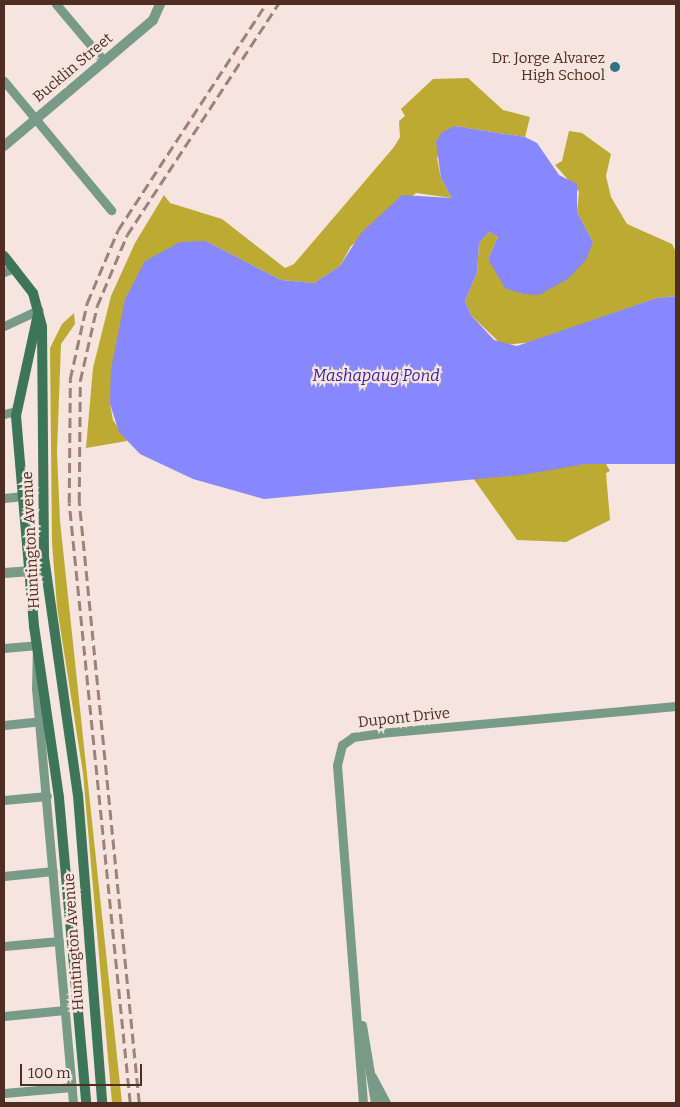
<!DOCTYPE html>
<html>
<head>
<meta charset="utf-8">
<style>
	body { margin:0 }
	#map { position:relative; width:680px; height:1107px; overflow:hidden; background:#f6e4de; font-family:Bitter,serif }
	div>[style] { position:absolute }
	[style*='--x'] { left:calc(var(--x)*1px); top:calc(var(--y)*1px); width:calc(var(--w)*1px); rotate:calc(var(--a)*1deg) }
	.forest>* { inset:0; background:#bcaa33 }
	.water>* { inset:0; background:#8788fd }
	.minor>* { height:9px; margin:-4.5px; padding:0 4.5px; transform-origin:4.5px; border-radius:4.5px; background:#779b87 }
	.tertiary>* { height:10px; margin:-5px; padding:0 5px; transform-origin:5px; border-radius:5px; background:#779b87 }
	.secondary>* { height:10px; margin:-5px; padding:0 5px; transform-origin:5px; border-radius:5px; background:#3d7559 }
	.rail>* { height:2.5px; margin-top:-1.25px; transform-origin:0; background:repeating-linear-gradient(90deg,#9d8279 0 10px,transparent 0 15px) }
	.dots>* { width:14px; height:14px; translate:-50% -50%; box-sizing:border-box; border:2px solid #f6e4de; border-radius:50% }
	span { translate:-50% -50%; white-space:nowrap; text-align:center; line-height:1.15; -webkit-text-stroke:4.5px #f6e4de; paint-order:stroke }
	.poi-label { font-size:15px; color:#4f2d20 }
	.right { translate:-100% -50%; text-align:right }
	.street-label { font-size:15px; color:#4f2d20 }
	.water-label { font-size:16px; color:#3b21a9; font-style:italic }
	.frame { position:absolute; inset:0; border:5px solid #4f2d20; pointer-events:none }
	.scale { position:absolute; left:20px; top:1064px; width:122px; height:22px; box-sizing:border-box; border:2px solid #4f2d20; border-top:0; padding-left:6px; font-size:15px; line-height:18px; white-space:nowrap; color:#4f2d20; -webkit-text-stroke:4px #f6e4de; paint-order:stroke }
</style>
</head>
<body>
<div id="map">
	<div class="forest">
		<i style="clip-path:polygon(468px 78px,503px 110px,530px 117px,525px 137px,455px 126px,437px 158px,441px 178px,452px 198px,416px 193px,351px 246px,340px 266px,314px 283px,281px 280px,206px 241px,118px 343px,110px 404px,113px 420px,127px 441px,86px 448px,93px 368px,111px 296px,135px 243px,164px 195px,170px 203px,222px 219px,285px 268px,294px 264px,394px 147px,400px 137px,399px 121px,405px 116px,401px 109px,433px 79px)"></i>
		<i style="clip-path:polygon(569px 131px,582px 133px,611px 154px,606px 176px,611px 197px,627px 224px,672px 244px,676px 252px,676px 296px,657px 298px,535px 342px,502px 345px,471px 315px,465px 301px,477px 273px,479px 243px,489px 232px,498px 237px,488px 259px,508px 287px,523px 294px,593px 242px,577px 212px,579px 192px,555px 165px,562px 161px)"></i>
		<i style="clip-path:polygon(74px 313px,75px 324px,61px 344px,57px 452px,60px 521px,122px 1103px,112px 1103px,83px 773px,57px 607px,52px 542px,50px 348px,62px 324px)"></i>
		<i style="clip-path:polygon(586px 464px,606px 464px,610px 471px,606px 473px,610px 520px,566px 542px,517px 540px,473px 478px)"></i>
	</div>
	<div class="water">
		<i style="clip-path:polygon(455px 126px,525px 137px,537px 143px,559px 175px,577px 184px,577px 212px,593px 242px,586px 260px,568px 279px,539px 295px,523px 294px,505px 288px,488px 259px,498px 237px,489px 232px,479px 243px,477px 273px,465px 301px,471px 315px,494px 340px,517px 346px,657px 298px,676px 296px,676px 464px,586px 464px,522px 475px,264px 499px,193px 479px,140px 454px,119px 432px,110px 404px,111px 369px,125px 299px,145px 261px,180px 242px,206px 241px,281px 280px,314px 283px,340px 266px,361px 233px,402px 195px,452px 198px,441px 178px,436px 142px,442px 132px)"></i>
	</div>
	<div class="minor">
		<i style="--x:56;--y:4;--w:75;--a:49.9"></i>
		<i style="--x:4;--y:81;--w:168;--a:50.3"></i>
		<i style="--x:4;--y:272;--w:11;--a:-22"></i>
		<i style="--x:4;--y:326;--w:38;--a:-25"></i>
		<i style="--x:4;--y:414;--w:12;--a:-14"></i>
		<i style="--x:4;--y:498;--w:19;--a:-6"></i>
		<i style="--x:4;--y:648;--w:33;--a:-5"></i>
		<i style="--x:37;--y:645;--w:43;--a:91.3"></i>
		<i style="--x:36;--y:688;--w:417;--a:84.9"></i>
		<i style="--x:4;--y:725;--w:36;--a:-6"></i>
		<i style="--x:4;--y:800;--w:43;--a:-5.3"></i>
		<i style="--x:4;--y:876;--w:49;--a:-5.8"></i>
		<i style="--x:4;--y:946;--w:55;--a:-5.2"></i>
		<i style="--x:4;--y:1016;--w:61;--a:-5.6"></i>
		<i style="--x:362;--y:1025;--w:79;--a:80.5"></i>
		<i style="--x:4;--y:1093;--w:68;--a:-5"></i>
		<i style="--x:363;--y:1103;--w:339;--a:-94.4"></i>
		<i style="--x:337;--y:765;--w:21;--a:-76"></i>
		<i style="--x:342;--y:745;--w:14;--a:-36"></i>
		<i style="--x:353;--y:737;--w:27;--a:-8"></i>
		<i style="--x:380;--y:733;--w:297;--a:-5.2"></i>
	</div>
	<div class="tertiary">
		<i style="--x:4;--y:146;--w:195;--a:-40.2"></i>
		<i style="--x:153;--y:20;--w:17;--a:-66"></i>
		<i style="--x:4;--y:573;--w:41;--a:-4.2"></i>
		<i style="--x:372;--y:1077;--w:30;--a:62"></i>
	</div>
	<div class="secondary">
		<i style="--x:4;--y:256;--w:47;--a:51.9"></i>
		<i style="--x:33;--y:293;--w:35;--a:75"></i>
		<i style="--x:42;--y:327;--w:230;--a:89.5"></i>
		<i style="--x:44;--y:557;--w:240;--a:81.9"></i>
		<i style="--x:78;--y:795;--w:309;--a:85.5"></i>
		<i style="--x:38;--y:314;--w:104;--a:102.2"></i>
		<i style="--x:16;--y:416;--w:211;--a:85.1"></i>
		<i style="--x:34;--y:626;--w:174;--a:81.7"></i>
		<i style="--x:59;--y:798;--w:306;--a:84.9"></i>
	</div>
	<div class="rail">
		<i style="--x:130;--y:1103;--w:603;--a:-95.81"></i>
		<i style="--x:69;--y:503;--w:124;--a:-89.5"></i>
		<i style="--x:70;--y:379;--w:78;--a:-77.4"></i>
		<i style="--x:87;--y:303;--w:79;--a:-67"></i>
		<i style="--x:118;--y:230;--w:270;--a:-56.8"></i>
		<i style="--x:139;--y:1103;--w:604;--a:-95.7"></i>
		<i style="--x:79;--y:502;--w:121;--a:-89.5"></i>
		<i style="--x:80;--y:381;--w:77;--a:-77.2"></i>
		<i style="--x:97;--y:306;--w:77;--a:-67.1"></i>
		<i style="--x:127;--y:235;--w:276;--a:-56.8"></i>
	</div>
	<div class="dots">
		<i style="left:615px;top:67px;background:#307184"></i>
	</div>
	<div class="poi-label">
		<span class="right" style="left:605px;top:67px">Dr. Jorge Alvarez<br>High School</span>
	</div>
	<div class="street-label">
		<span style="left:73px;top:68px;rotate:-40deg">Bucklin Street</span>
		<span style="left:31px;top:540px;rotate:-93deg">Huntington Avenue</span>
		<span style="left:404px;top:718px;rotate:-6deg">Dupont Drive</span>
		<span style="left:74px;top:942px;rotate:-94deg">Huntington Avenue</span>
	</div>
	<div class="water-label">
		<span style="left:376px;top:376px">Mashapaug Pond</span>
	</div>
	<div class="frame"></div>
	<div class="scale">100 m</div>
</div>
</body>
</html>
